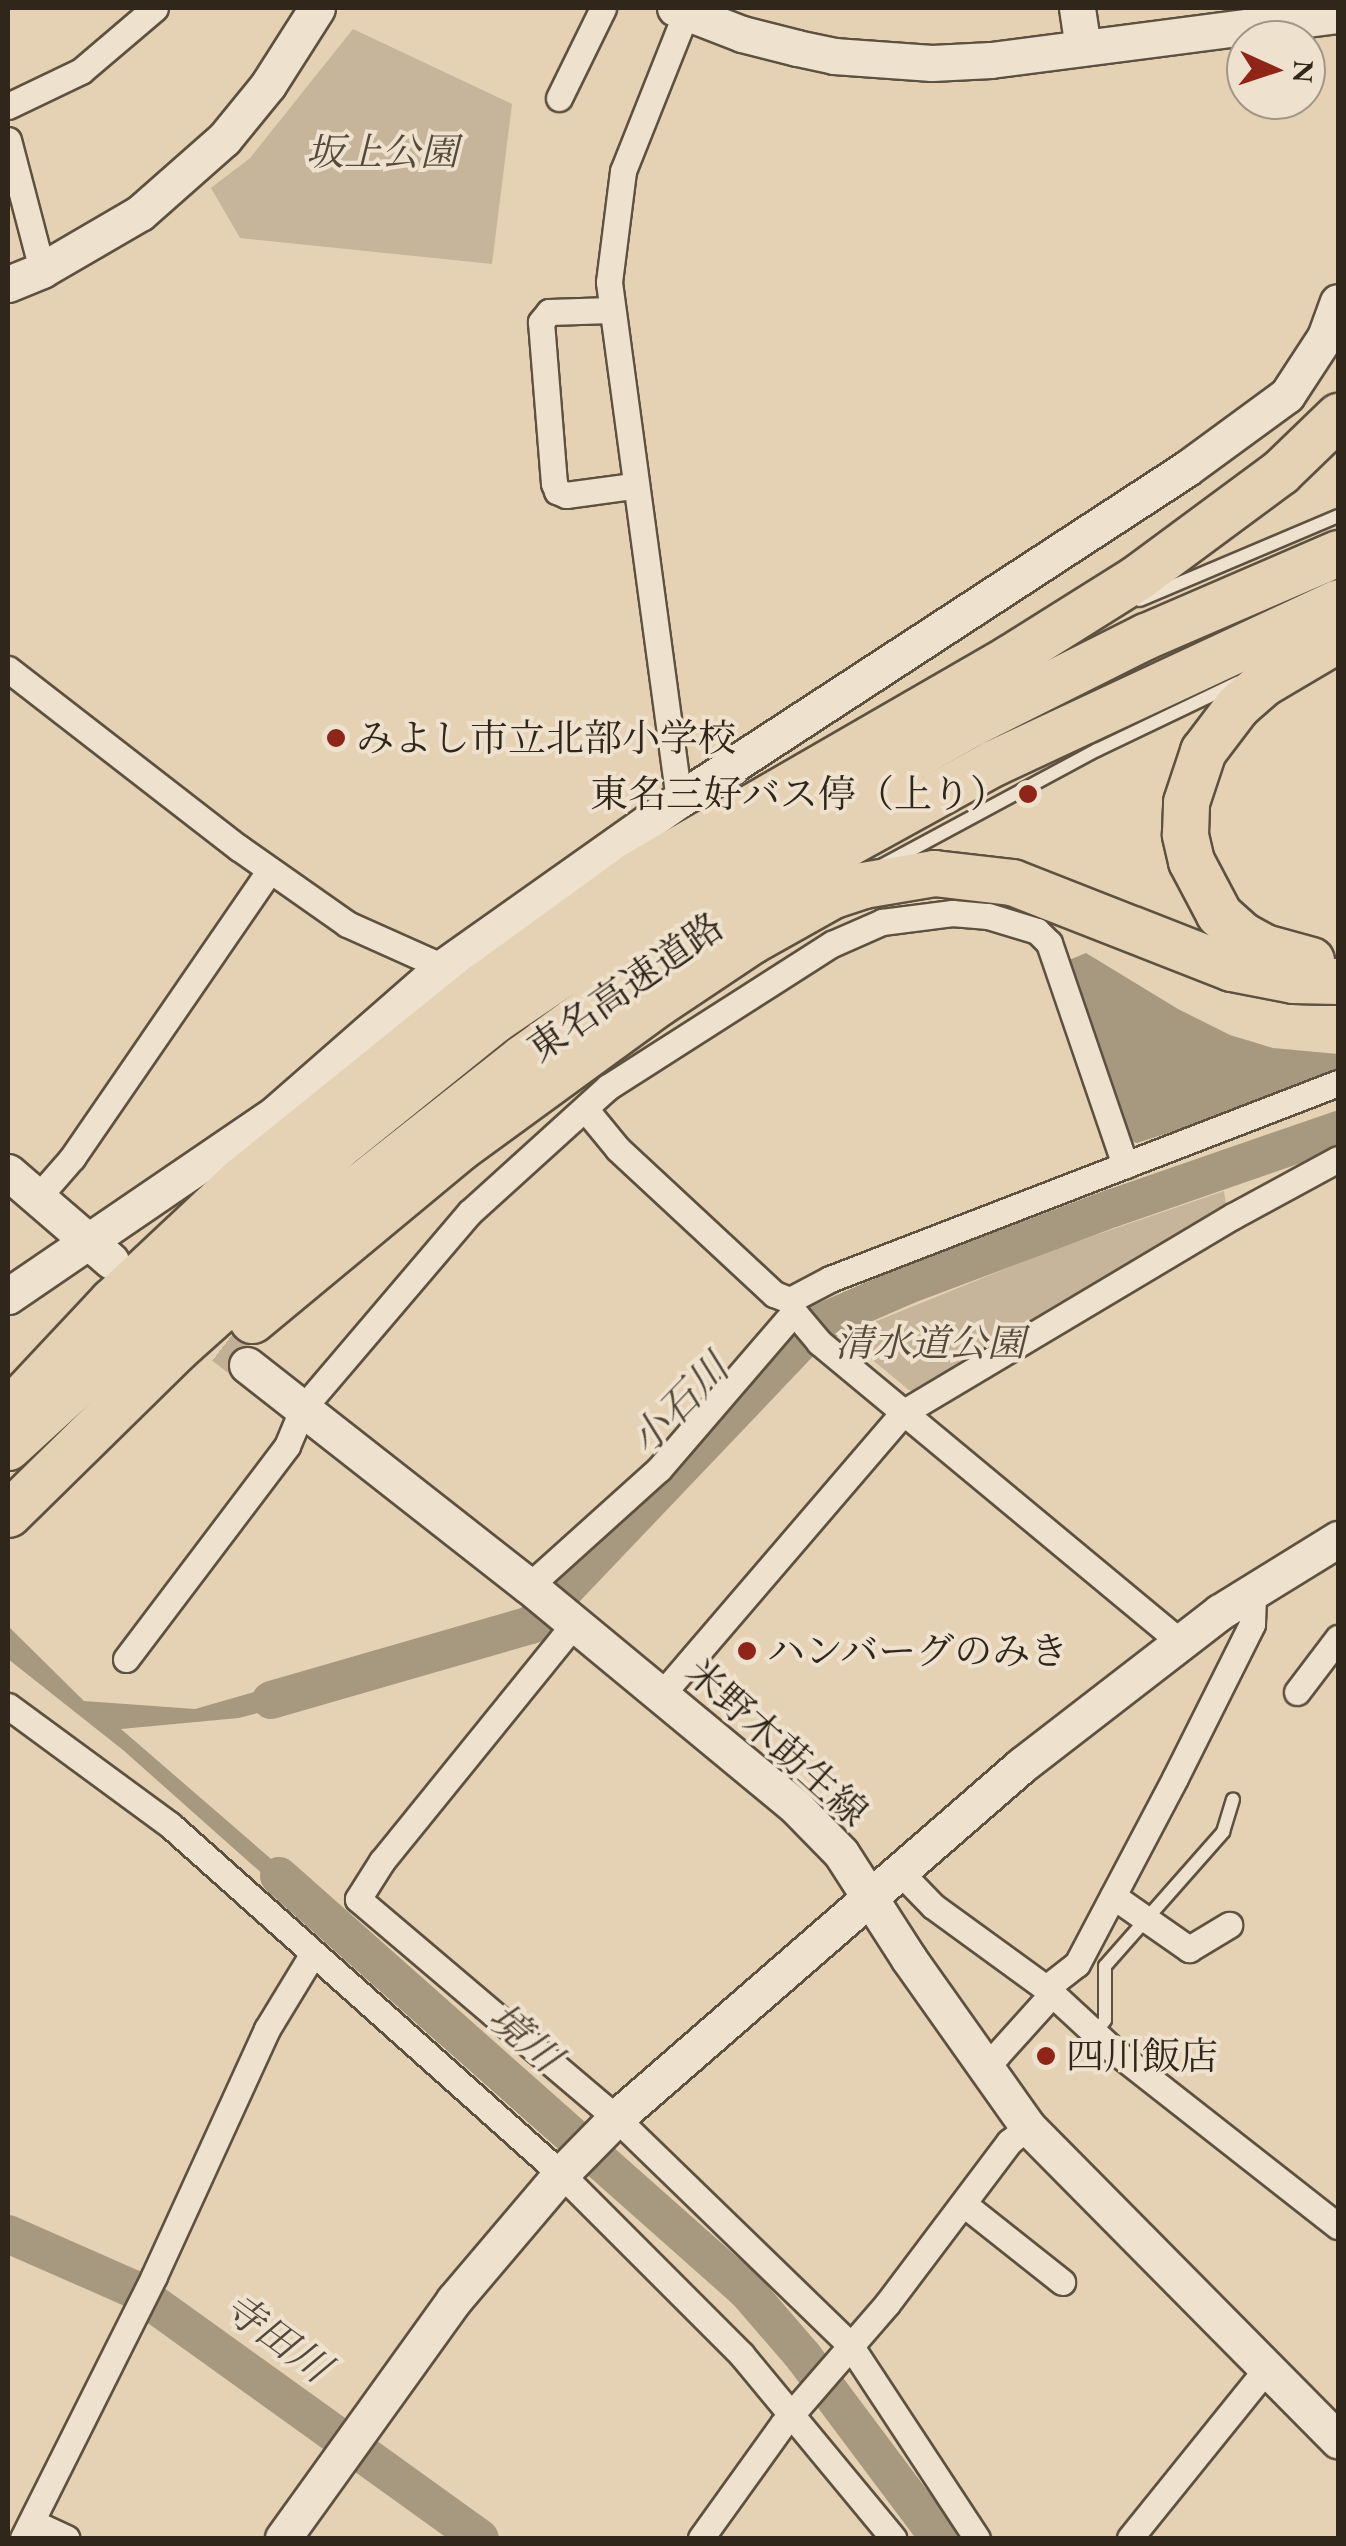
<!DOCTYPE html>
<html>
<head>
<meta charset="utf-8">
<style>
	body { margin:0 }
	#map { position:relative; width:1346px; height:2546px; overflow:hidden; background:#e5d2b4; font-family:"EB Garamond","Noto Serif JP",serif }
	div>[style] { position:absolute }
	[style*='--x'] { left:calc(var(--x)*1px); top:calc(var(--y)*1px); width:calc(var(--w)*1px); rotate:calc(var(--a)*1deg) }
	.green>* { inset:0; background:#c6b59a }
	.water>* { inset:0; background:#a79880 }
	.river>* { height:38px; margin:-19px; padding:0 19px; transform-origin:19px; border-radius:19px; background:#a79880 }
	.secondary-tunnel>* { height:35px; margin-top:-17.5px; transform-origin:0; background:repeating-linear-gradient(90deg,#c1b095 0 35px,transparent 0 53px) }
	.roads { filter:drop-shadow(2px 0 #5d5140) drop-shadow(-2px 0 #5d5140) drop-shadow(0 2px #5d5140) drop-shadow(0 -2px #5d5140) }
	.lane>* { height:12px; margin:-6px; padding:0 6px; transform-origin:6px; border-radius:6px; background:#eee2ce }
	.street>* { height:25px; margin:-12.5px; padding:0 12.5px; transform-origin:12.5px; border-radius:12.5px; background:#eee2ce }
	.secondary>* { height:35px; margin:-17.5px; padding:0 17.5px; transform-origin:17.5px; border-radius:17.5px; background:#eee2ce }
	.highway>* { height:45px; margin:-22.5px; padding:0 22.5px; transform-origin:22.5px; border-radius:22.5px; background:#e5d2b4 }
	.dots>* { width:28px; height:28px; translate:-50% -50%; box-sizing:border-box; border:5px solid #eee2ce; border-radius:50% }
	span { translate:-50% -50%; white-space:nowrap; text-align:center; line-height:1.15; -webkit-text-stroke:8px #eee2ce; paint-order:stroke }
	.park-label { font-size:38px; color:#564a3a; font-style:italic }
	.poi-label { font-size:38px; color:#30261a }
	.left { translate:0 -50%; text-align:left }
	.right { translate:-100% -50%; text-align:right }
	.street-label { font-size:38px; color:#30261a }
	.water-label { font-size:40px; color:#544839; font-style:italic }
	.frame { position:absolute; inset:0; border:10px solid #30261a; pointer-events:none }
	.north { position:absolute; left:1226px; top:20px; width:100px; height:100px; box-sizing:border-box; background:#eee2ce; border:2px solid #a29786; border-radius:50%; rotate:93deg; font-size:28px; font-weight:700; line-height:40px; text-align:center; color:#30261a }
	.north::after { content:''; display:block; margin:auto; width:35px; height:45px; background:#8f2418; clip-path:polygon(50% 0,100% 100%,50% 72%,0 100%) }
</style>
</head>
<body>
<div id="map">
	<div class="green">
		<i style="clip-path:polygon(353px 29px,512px 104px,492px 264px,240px 238px,211px 188px,250px 158px)"></i>
		<i style="clip-path:polygon(1224px 1191px,1227px 1211px,924px 1394px,909px 1390px,842px 1335px,1052px 1250px)"></i>
	</div>
	<div class="water">
		<i style="clip-path:polygon(1086px 953px,1178px 1009px,1230px 1035px,1273px 1048px,1338px 1054px,1338px 1073px,1262px 1103px,1137px 1143px,1130px 1141px,1069px 960px)"></i>
		<i style="clip-path:polygon(8px 1626px,84px 1701px,195px 1709px,317px 1674px,325px 1695px,239px 1718px,121px 1729px,322px 1903px,311px 1917px,123px 1750px,8px 1659px)"></i>
	</div>
	<div class="river">
		<i style="--x:271;--y:1700;--w:271;--a:-16.1"></i>
		<i style="--x:531;--y:1625;--w:416;--a:-46.4"></i>
		<i style="--x:818;--y:1324;--w:95;--a:-23.6"></i>
		<i style="--x:905;--y:1286;--w:222;--a:-20.6"></i>
		<i style="--x:1113;--y:1208;--w:238;--a:-19.1"></i>
		<i style="--x:279;--y:1876;--w:625;--a:41.57"></i>
		<i style="--x:747;--y:2291;--w:86;--a:49.3"></i>
		<i style="--x:803;--y:2356;--w:227;--a:53.2"></i>
		<i style="--x:8;--y:2234;--w:137;--a:23.7"></i>
		<i style="--x:133;--y:2289;--w:427;--a:35.7"></i>
	</div>
	<div class="secondary-tunnel">
		<i style="--x:181;--y:1314;--w:83;--a:37.7"></i>
	</div>
	<div class="roads">
		<div class="lane">
			<i style="--x:1140;--y:600;--w:215;--a:-23"></i>
			<i style="--x:883;--y:865;--w:243;--a:-28.3"></i>
			<i style="--x:1097;--y:750;--w:157;--a:-25.6"></i>
			<i style="--x:1095;--y:2033;--w:16;--a:-52"></i>
			<i style="--x:1105;--y:2020;--w:54;--a:-90"></i>
			<i style="--x:1105;--y:1966;--w:179;--a:-48.6"></i>
			<i style="--x:1223;--y:1832;--w:34;--a:-73"></i>
		</div>
		<div class="street">
			<i style="--x:559;--y:98;--w:100;--a:-63.9"></i>
			<i style="--x:8;--y:106;--w:81;--a:-25.6"></i>
			<i style="--x:81;--y:71;--w:97;--a:-40.4"></i>
			<i style="--x:8;--y:140;--w:134;--a:75.3"></i>
			<i style="--x:611;--y:310;--w:62;--a:178.2"></i>
			<i style="--x:549;--y:312;--w:13;--a:129"></i>
			<i style="--x:541;--y:322;--w:162;--a:85.4"></i>
			<i style="--x:554;--y:483;--w:9;--a:69"></i>
			<i style="--x:557;--y:491;--w:10;--a:24"></i>
			<i style="--x:566;--y:495;--w:68;--a:-7.7"></i>
			<i style="--x:8;--y:669;--w:292;--a:37.8"></i>
			<i style="--x:239;--y:848;--w:132;--a:35.1"></i>
			<i style="--x:347;--y:924;--w:105;--a:24.1"></i>
			<i style="--x:679;--y:800;--w:523;--a:-97.7"></i>
			<i style="--x:609;--y:282;--w:112;--a:-82.8"></i>
			<i style="--x:623;--y:171;--w:170;--a:-68.3"></i>
			<i style="--x:586;--y:1110;--w:50;--a:50.6"></i>
			<i style="--x:618;--y:1149;--w:213;--a:42.9"></i>
			<i style="--x:774;--y:1294;--w:17;--a:21"></i>
			<i style="--x:790;--y:1300;--w:45;--a:-27.7"></i>
			<i style="--x:830;--y:1279;--w:544;--a:-21.1"></i>
			<i style="--x:38;--y:1197;--w:52;--a:-48.9"></i>
			<i style="--x:72;--y:1158;--w:349;--a:-55.5"></i>
			<i style="--x:790;--y:1300;--w:13;--a:72"></i>
			<i style="--x:794;--y:1312;--w:39;--a:50"></i>
			<i style="--x:819;--y:1342;--w:471;--a:39.7"></i>
			<i style="--x:529;--y:1586;--w:175;--a:-42"></i>
			<i style="--x:659;--y:1469;--w:207;--a:-49.3"></i>
			<i style="--x:574;--y:1624;--w:305;--a:129"></i>
			<i style="--x:382;--y:1861;--w:45;--a:122.3"></i>
			<i style="--x:358;--y:1899;--w:338;--a:40.3"></i>
			<i style="--x:616;--y:2118;--w:326;--a:44.1"></i>
			<i style="--x:850;--y:2345;--w:231;--a:56.7"></i>
			<i style="--x:126;--y:1659;--w:267;--a:-52.9"></i>
			<i style="--x:287;--y:1446;--w:41;--a:-67.2"></i>
			<i style="--x:303;--y:1408;--w:257;--a:-49.6"></i>
			<i style="--x:470;--y:1212;--w:186;--a:-42.2"></i>
			<i style="--x:608;--y:1087;--w:266;--a:-32.6"></i>
			<i style="--x:832;--y:944;--w:55;--a:-23.7"></i>
			<i style="--x:882;--y:922;--w:71;--a:-7.3"></i>
			<i style="--x:952;--y:913;--w:36;--a:5"></i>
			<i style="--x:988;--y:916;--w:51;--a:17"></i>
			<i style="--x:1037;--y:931;--w:17;--a:45"></i>
			<i style="--x:1049;--y:943;--w:235;--a:71.1"></i>
			<i style="--x:1297;--y:1692;--w:68;--a:-52.8"></i>
			<i style="--x:662;--y:1694;--w:372;--a:-49.4"></i>
			<i style="--x:904;--y:1412;--w:383;--a:-30.8"></i>
			<i style="--x:1233;--y:1216;--w:119;--a:-28.5"></i>
			<i style="--x:8;--y:1706;--w:201;--a:36.3"></i>
			<i style="--x:170;--y:1825;--w:524;--a:41.75"></i>
			<i style="--x:561;--y:2174;--w:255;--a:45"></i>
			<i style="--x:741;--y:2354;--w:239;--a:50.4"></i>
			<i style="--x:899;--y:1871;--w:49;--a:45.8"></i>
			<i style="--x:933;--y:1906;--w:140;--a:36"></i>
			<i style="--x:1046;--y:1988;--w:90;--a:42.7"></i>
			<i style="--x:1112;--y:2049;--w:287;--a:38.1"></i>
			<i style="--x:1113;--y:1896;--w:93;--a:34.9"></i>
			<i style="--x:1189;--y:1949;--w:47;--a:-31"></i>
			<i style="--x:1046;--y:1988;--w:39;--a:-38"></i>
			<i style="--x:1077;--y:1964;--w:210;--a:-62.2"></i>
			<i style="--x:1175;--y:1778;--w:172;--a:-63.4"></i>
			<i style="--x:1252;--y:1624;--w:34;--a:-88"></i>
			<i style="--x:982;--y:2063;--w:17;--a:-28"></i>
			<i style="--x:997;--y:2055;--w:82;--a:-48"></i>
			<i style="--x:965;--y:2205;--w:124;--a:38.4"></i>
			<i style="--x:32;--y:2522;--w:38;--a:25"></i>
			<i style="--x:23;--y:2538;--w:293;--a:-63.4"></i>
			<i style="--x:154;--y:2276;--w:272;--a:-65.4"></i>
			<i style="--x:267;--y:2029;--w:87;--a:-58.7"></i>
			<i style="--x:701;--y:2538;--w:140;--a:-54.3"></i>
			<i style="--x:783;--y:2424;--w:159;--a:-49.1"></i>
			<i style="--x:887;--y:2304;--w:203;--a:-53"></i>
			<i style="--x:1009;--y:2142;--w:24;--a:-38"></i>
			<i style="--x:1130;--y:2538;--w:218;--a:-51.1"></i>
		</div>
		<div class="secondary">
			<i style="--x:675;--y:8;--w:72;--a:21.2"></i>
			<i style="--x:742;--y:34;--w:57;--a:14.3"></i>
			<i style="--x:797;--y:48;--w:38;--a:12"></i>
			<i style="--x:834;--y:56;--w:98;--a:4.1"></i>
			<i style="--x:932;--y:63;--w:59;--a:-2.9"></i>
			<i style="--x:991;--y:60;--w:350;--a:-7.4"></i>
			<i style="--x:1077;--y:8;--w:40;--a:81.5"></i>
			<i style="--x:8;--y:284;--w:37;--a:-22"></i>
			<i style="--x:42;--y:270;--w:113;--a:-30.2"></i>
			<i style="--x:140;--y:213;--w:112;--a:-41.4"></i>
			<i style="--x:224;--y:139;--w:70;--a:-50.8"></i>
			<i style="--x:268;--y:85;--w:91;--a:-57.5"></i>
			<i style="--x:8;--y:1172;--w:136;--a:40.8"></i>
			<i style="--x:8;--y:1296;--w:325;--a:-34.3"></i>
			<i style="--x:276;--y:1113;--w:222;--a:-41.2"></i>
			<i style="--x:443;--y:967;--w:289;--a:-35.3"></i>
			<i style="--x:679;--y:800;--w:605;--a:-33.14"></i>
			<i style="--x:1186;--y:469;--w:125;--a:-36.2"></i>
			<i style="--x:1287;--y:395;--w:69;--a:-56.8"></i>
			<i style="--x:1325;--y:337;--w:37;--a:-70"></i>
			<i style="--x:247;--y:1365;--w:358;--a:38.1"></i>
			<i style="--x:529;--y:1586;--w:347;--a:39.6"></i>
			<i style="--x:796;--y:1807;--w:64;--a:45.6"></i>
			<i style="--x:841;--y:1853;--w:126;--a:57.3"></i>
			<i style="--x:909;--y:1959;--w:206;--a:54.7"></i>
			<i style="--x:1028;--y:2127;--w:441;--a:45.3"></i>
			<i style="--x:283;--y:2538;--w:293;--a:-54.3"></i>
			<i style="--x:454;--y:2300;--w:165;--a:-49.7"></i>
			<i style="--x:561;--y:2174;--w:78;--a:-45.5"></i>
			<i style="--x:616;--y:2118;--w:538;--a:-41.01"></i>
			<i style="--x:1022;--y:1765;--w:250;--a:-37.7"></i>
			<i style="--x:1220;--y:1612;--w:139;--a:-31.7"></i>
		</div>
		<div class="highway">
			<i style="--x:1311;--y:960;--w:49;--a:-164.5"></i>
			<i style="--x:1264;--y:947;--w:26;--a:-151"></i>
			<i style="--x:1241;--y:934;--w:30;--a:-138"></i>
			<i style="--x:1219;--y:914;--w:60;--a:-117.8"></i>
			<i style="--x:1191;--y:861;--w:28;--a:-103"></i>
			<i style="--x:1185;--y:834;--w:32;--a:-88"></i>
			<i style="--x:1186;--y:802;--w:54;--a:-71.6"></i>
			<i style="--x:1203;--y:751;--w:56;--a:-52.9"></i>
			<i style="--x:1237;--y:706;--w:33;--a:-41"></i>
			<i style="--x:1262;--y:684;--w:88;--a:-30.6"></i>
			<i style="--x:252;--y:1320;--w:269;--a:-39.7"></i>
			<i style="--x:459;--y:1148;--w:246;--a:-36.1"></i>
			<i style="--x:658;--y:1003;--w:112;--a:-33.7"></i>
			<i style="--x:751;--y:941;--w:94;--a:-29.3"></i>
			<i style="--x:833;--y:895;--w:32;--a:-18"></i>
			<i style="--x:863;--y:885;--w:72;--a:-9.6"></i>
			<i style="--x:934;--y:873;--w:79;--a:6.6"></i>
			<i style="--x:1012;--y:882;--w:235;--a:21.4"></i>
			<i style="--x:1231;--y:968;--w:63;--a:11"></i>
			<i style="--x:1293;--y:980;--w:45;--a:1.3"></i>
			<i style="--x:8;--y:1412;--w:152;--a:-46.9"></i>
			<i style="--x:112;--y:1301;--w:177;--a:-43.2"></i>
			<i style="--x:241;--y:1180;--w:311;--a:-38.9"></i>
			<i style="--x:483;--y:985;--w:190;--a:-36"></i>
			<i style="--x:637;--y:873;--w:430;--a:-30"></i>
			<i style="--x:1009;--y:658;--w:152;--a:-32.1"></i>
			<i style="--x:1138;--y:577;--w:177;--a:-36.5"></i>
			<i style="--x:1280;--y:472;--w:81;--a:-44"></i>
			<i style="--x:8;--y:1447;--w:443;--a:-42.4"></i>
			<i style="--x:335;--y:1148;--w:204;--a:-38.8"></i>
			<i style="--x:494;--y:1020;--w:178;--a:-34.2"></i>
			<i style="--x:641;--y:920;--w:198;--a:-32"></i>
			<i style="--x:809;--y:815;--w:185;--a:-29.5"></i>
			<i style="--x:970;--y:724;--w:197;--a:-26.6"></i>
			<i style="--x:1146;--y:636;--w:209;--a:-23.4"></i>
			<i style="--x:8;--y:1514;--w:237;--a:-44.5"></i>
			<i style="--x:177;--y:1348;--w:227;--a:-41.8"></i>
			<i style="--x:346;--y:1197;--w:224;--a:-38.3"></i>
			<i style="--x:522;--y:1058;--w:180;--a:-36"></i>
			<i style="--x:668;--y:952;--w:208;--a:-31.2"></i>
			<i style="--x:846;--y:844;--w:168;--a:-28.9"></i>
			<i style="--x:993;--y:763;--w:381;--a:-25"></i>
		</div>
	</div>
	<div class="dots">
		<i style="left:336px;top:738px;background:#8f2418"></i>
		<i style="left:1028px;top:794px;background:#8f2418"></i>
		<i style="left:747px;top:1651px;background:#8f2418"></i>
		<i style="left:1046px;top:2056px;background:#8f2418"></i>
	</div>
	<div class="park-label">
		<span style="left:382px;top:152px">坂上公園</span>
		<span style="left:930px;top:1343px">清水道公園</span>
	</div>
	<div class="poi-label">
		<span class="left" style="left:356px;top:738px">みよし市立北部小学校</span>
		<span class="right" style="left:1008px;top:794px">東名三好バス停（上り）</span>
		<span class="left" style="left:767px;top:1651px">ハンバーグのみき</span>
		<span class="left" style="left:1066px;top:2056px">四川飯店</span>
	</div>
	<div class="street-label">
		<span style="left:625px;top:987px;rotate:-35deg">東名高速道路</span>
		<span style="left:777px;top:1742px;rotate:42deg">米野木莇生線</span>
	</div>
	<div class="water-label">
		<span style="left:679px;top:1404px;rotate:-46deg">小石川</span>
		<span style="left:525px;top:2037px;rotate:41deg">境川</span>
		<span style="left:277px;top:2337px;rotate:36deg">寺田川</span>
	</div>
	<div class="frame"></div>
	<div class="north">N</div>
</div>
</body>
</html>
